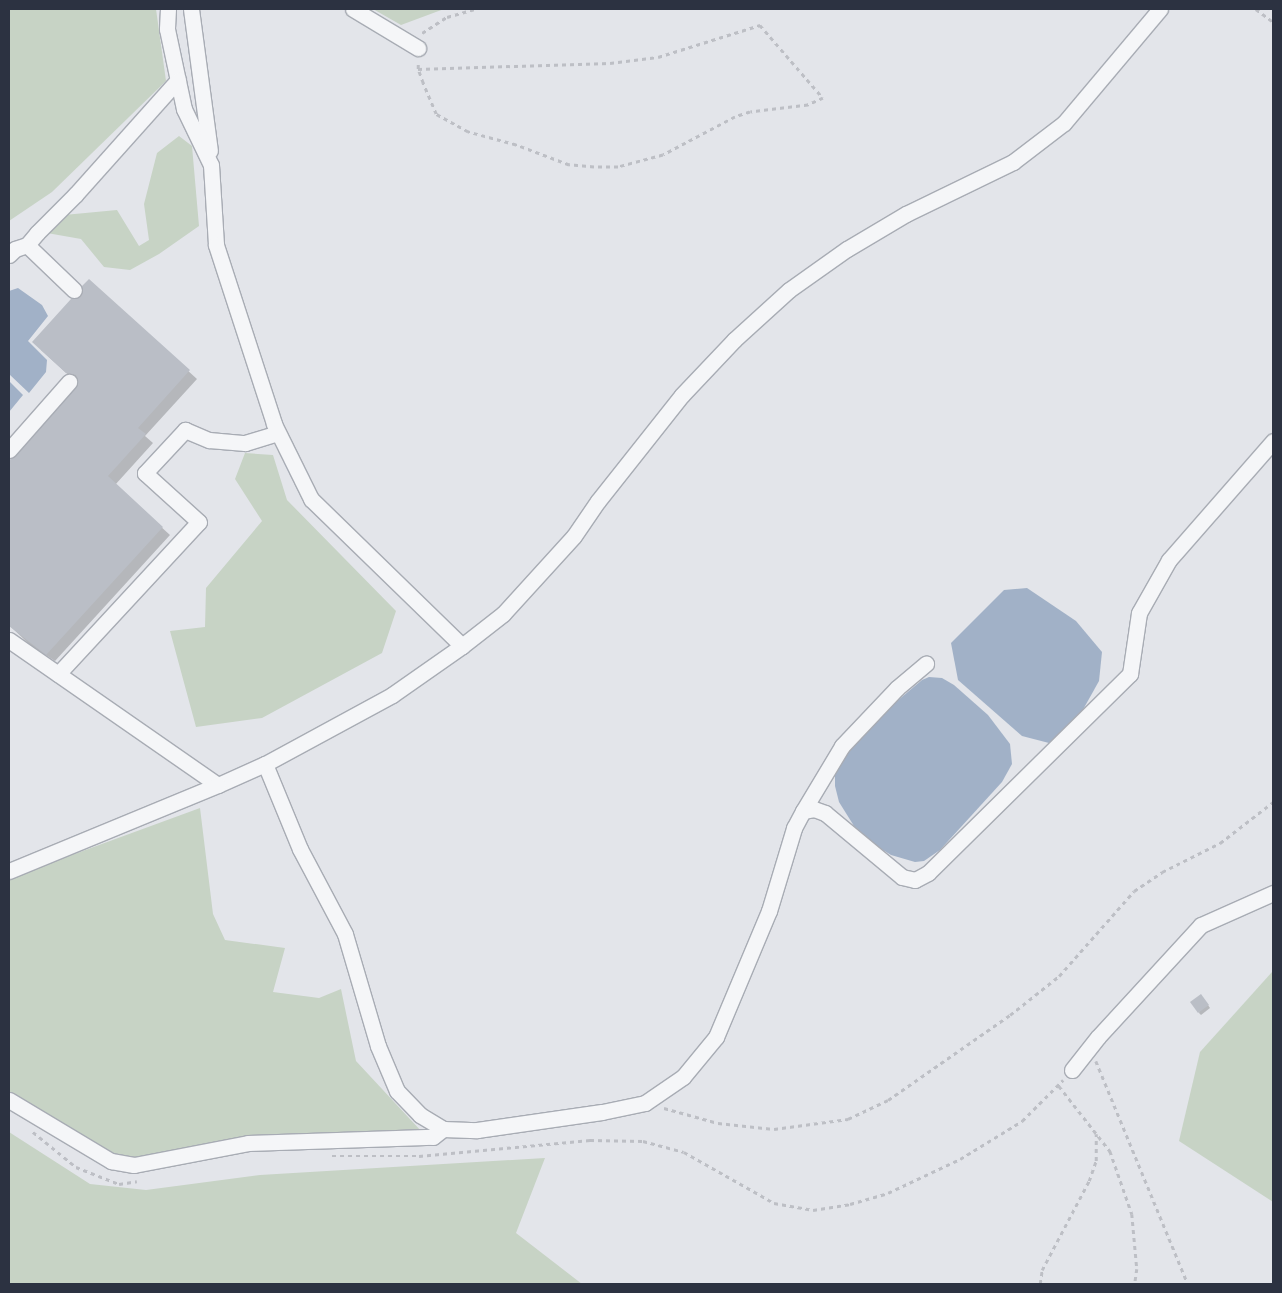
<!DOCTYPE html>
<html>
<head>
<meta charset="utf-8">
<style>
	body { margin:0 }
	#map { position:relative; width:1282px; height:1293px; overflow:hidden; background:#e3e5ea; font-family:Cabin,sans-serif }
	div>[style] { position:absolute }
	[style*='--x'] { left:calc(var(--x)*1px); top:calc(var(--y)*1px); width:calc(var(--w)*1px); rotate:calc(var(--a)*1deg) }
	.green>* { inset:0; background:#c7d3c5 }
	.water>* { inset:0; background:#a1b1c7 }
	.shadow>* { inset:0; background:#0003 }
	.building>* { inset:0; background:#babec6 }
	.path>* { height:2.5px; margin-top:-1.25px; transform-origin:0; background:repeating-linear-gradient(90deg,#bdbfc5 0 4px,transparent 0 8px) }
	.roads { filter:drop-shadow(1px 0 #a8acb4) drop-shadow(-1px 0 #a8acb4) drop-shadow(0 1px #a8acb4) drop-shadow(0 -1px #a8acb4) }
	.minor>* { height:15px; margin:-7.5px; padding:0 7.5px; transform-origin:7.5px; border-radius:7.5px; background:#f5f6f8 }
	span { translate:-50% -50%; white-space:nowrap; text-align:center; line-height:1.15; -webkit-text-stroke:4px #f2f4f7; paint-order:stroke }
	.frame { position:absolute; inset:0; border:10px solid #2c3241; pointer-events:none }
</style>
</head>
<body>
<div id="map">
	<div class="green">
		<i style="clip-path:polygon(9px 9px,156px 9px,166px 81px,52px 192px,9px 221px)"></i>
		<i style="clip-path:polygon(373px 9px,444px 9px,401px 25px)"></i>
		<i style="clip-path:polygon(179px 136px,192px 146px,199px 226px,159px 254px,130px 270px,104px 267px,81px 239px,47px 233px,64px 215px,117px 210px,139px 246px,149px 240px,144px 204px,157px 153px)"></i>
		<i style="clip-path:polygon(245px 453px,273px 455px,287px 500px,396px 611px,382px 653px,262px 718px,196px 727px,170px 631px,205px 627px,206px 588px,262px 521px,235px 479px)"></i>
		<i style="clip-path:polygon(200px 808px,213px 914px,225px 940px,285px 948px,273px 992px,319px 998px,341px 989px,356px 1061px,422px 1132px,120px 1162px,9px 1102px,9px 878px)"></i>
		<i style="clip-path:polygon(1273px 971px,1273px 1202px,1179px 1141px,1200px 1052px)"></i>
		<i style="clip-path:polygon(9px 1132px,90px 1184px,146px 1190px,260px 1175px,545px 1158px,516px 1233px,582px 1284px,9px 1284px)"></i>
	</div>
	<div class="water">
		<i style="clip-path:polygon(18px 288px,42px 305px,48px 316px,28px 341px,47px 360px,46px 372px,29px 393px,9px 374px,9px 291px)"></i>
		<i style="clip-path:polygon(9px 381px,23px 395px,9px 412px)"></i>
		<i style="clip-path:polygon(1027px 588px,1076px 621px,1102px 652px,1099px 681px,1080px 715px,1049px 743px,1022px 736px,958px 680px,951px 643px,1004px 590px)"></i>
		<i style="clip-path:polygon(929px 677px,942px 678px,954px 685px,988px 715px,1010px 744px,1012px 764px,1002px 782px,940px 850px,924px 861px,915px 862px,891px 855px,878px 847px,854px 826px,839px 802px,835px 786px,835px 770px,853px 742px,890px 707px,922px 680px)"></i>
	</div>
	<div class="shadow">
		<i style="clip-path:polygon(89px 281px,197px 379px,145px 436px,153px 443px,115px 485px,170px 535px,55px 661px,29px 644px,9px 625px,9px 462px,17px 457px,77px 388px,79px 382px,75px 381px,41px 350px,82px 297px)"></i>
		<i style="clip-path:polygon(1203px 998px,1210px 1008px,1201px 1015px,1199px 1013px)"></i>
	</div>
	<div class="building">
		<i style="clip-path:polygon(89px 279px,190px 370px,138px 428px,146px 434px,108px 476px,163px 527px,46px 655px,9px 626px,9px 460px,16px 456px,78px 384px,76px 375px,66px 373px,32px 342px,71px 299px,81px 296px,82px 286px)"></i>
		<i style="clip-path:polygon(1201px 994px,1209px 1005px,1198px 1013px,1190px 1002px)"></i>
	</div>
	<div class="path">
		<i style="--x:1256;--y:9;--w:21;--a:37"></i>
		<i style="--x:422;--y:33;--w:30;--a:-33"></i>
		<i style="--x:447;--y:17;--w:29;--a:-16"></i>
		<i style="--x:418;--y:69;--w:192;--a:-1.8"></i>
		<i style="--x:610;--y:63;--w:48;--a:-7.1"></i>
		<i style="--x:658;--y:57;--w:107;--a:-17.4"></i>
		<i style="--x:760;--y:25;--w:96;--a:49.2"></i>
		<i style="--x:823;--y:98;--w:17;--a:155"></i>
		<i style="--x:808;--y:105;--w:58;--a:173.1"></i>
		<i style="--x:750;--y:112;--w:16;--a:162"></i>
		<i style="--x:735;--y:117;--w:81;--a:152.2"></i>
		<i style="--x:663;--y:155;--w:47;--a:165.1"></i>
		<i style="--x:618;--y:167;--w:24;--a:180"></i>
		<i style="--x:594;--y:167;--w:25;--a:-175"></i>
		<i style="--x:569;--y:165;--w:57;--a:-159.3"></i>
		<i style="--x:516;--y:145;--w:50;--a:-164.8"></i>
		<i style="--x:468;--y:132;--w:37;--a:-151"></i>
		<i style="--x:436;--y:114;--w:34;--a:-113"></i>
		<i style="--x:423;--y:83;--w:15;--a:-110"></i>
		<i style="--x:418;--y:69;--w:6;--a:-90"></i>
		<i style="--x:1096;--y:1061;--w:241;--a:67.6"></i>
		<i style="--x:1059;--y:1086;--w:83;--a:51.9"></i>
		<i style="--x:1110;--y:1151;--w:67;--a:70.8"></i>
		<i style="--x:1132;--y:1214;--w:55;--a:84.8"></i>
		<i style="--x:1137;--y:1269;--w:15;--a:98"></i>
		<i style="--x:664;--y:1108;--w:56;--a:15.5"></i>
		<i style="--x:718;--y:1123;--w:56;--a:6.1"></i>
		<i style="--x:774;--y:1129;--w:75;--a:-7.7"></i>
		<i style="--x:848;--y:1119;--w:44;--a:-25.4"></i>
		<i style="--x:888;--y:1100;--w:149;--a:-34.9"></i>
		<i style="--x:1010;--y:1015;--w:63;--a:-38.5"></i>
		<i style="--x:1059;--y:976;--w:113;--a:-48.6"></i>
		<i style="--x:1134;--y:891;--w:34;--a:-34"></i>
		<i style="--x:1162;--y:872;--w:65;--a:-26.6"></i>
		<i style="--x:1220;--y:843;--w:67;--a:-37.7"></i>
		<i style="--x:33;--y:1132;--w:55;--a:39.1"></i>
		<i style="--x:76;--y:1167;--w:46;--a:21.6"></i>
		<i style="--x:119;--y:1184;--w:18;--a:-9"></i>
		<i style="--x:332;--y:1156;--w:87;--a:0"></i>
		<i style="--x:419;--y:1156;--w:172;--a:-5.3"></i>
		<i style="--x:590;--y:1140;--w:53;--a:1.1"></i>
		<i style="--x:643;--y:1141;--w:42;--a:15"></i>
		<i style="--x:684;--y:1152;--w:103;--a:29.5"></i>
		<i style="--x:774;--y:1203;--w:40;--a:10"></i>
		<i style="--x:813;--y:1210;--w:37;--a:-9"></i>
		<i style="--x:850;--y:1204;--w:40;--a:-16"></i>
		<i style="--x:888;--y:1193;--w:80;--a:-25.3"></i>
		<i style="--x:960;--y:1159;--w:73;--a:-31.5"></i>
		<i style="--x:1022;--y:1121;--w:58;--a:-45"></i>
		<i style="--x:1040;--y:1284;--w:14;--a:-82"></i>
		<i style="--x:1042;--y:1270;--w:101;--a:-62.2"></i>
		<i style="--x:1089;--y:1181;--w:21;--a:-71"></i>
		<i style="--x:1096;--y:1161;--w:27;--a:-90"></i>
	</div>
	<div class="roads">
		<div class="minor">
			<i style="--x:168;--y:9;--w:20;--a:93"></i>
			<i style="--x:167;--y:29;--w:82;--a:78"></i>
			<i style="--x:184;--y:109;--w:62;--a:64.3"></i>
			<i style="--x:211;--y:165;--w:80;--a:86.4"></i>
			<i style="--x:216;--y:245;--w:188;--a:72"></i>
			<i style="--x:274;--y:424;--w:84;--a:63.7"></i>
			<i style="--x:311;--y:499;--w:211;--a:44.2"></i>
			<i style="--x:462;--y:646;--w:52;--a:-38"></i>
			<i style="--x:503;--y:614;--w:105;--a:-47.7"></i>
			<i style="--x:574;--y:536;--w:42;--a:-55.6"></i>
			<i style="--x:598;--y:501;--w:135;--a:-51.6"></i>
			<i style="--x:682;--y:395;--w:76;--a:-46.6"></i>
			<i style="--x:734;--y:340;--w:74;--a:-42.3"></i>
			<i style="--x:789;--y:290;--w:71;--a:-35.3"></i>
			<i style="--x:847;--y:249;--w:69;--a:-30.7"></i>
			<i style="--x:906;--y:214;--w:119;--a:-25.9"></i>
			<i style="--x:1013;--y:162;--w:64;--a:-37.4"></i>
			<i style="--x:1064;--y:123;--w:149;--a:-49.9"></i>
			<i style="--x:191;--y:9;--w:143;--a:82.4"></i>
			<i style="--x:353;--y:9;--w:76;--a:31"></i>
			<i style="--x:27;--y:245;--w:65;--a:43.8"></i>
			<i style="--x:9;--y:255;--w:8;--a:-45"></i>
			<i style="--x:15;--y:249;--w:13;--a:-18"></i>
			<i style="--x:27;--y:245;--w:16;--a:-50"></i>
			<i style="--x:37;--y:233;--w:55;--a:-45"></i>
			<i style="--x:76;--y:194;--w:153;--a:-48.2"></i>
			<i style="--x:9;--y:450;--w:91;--a:-48.6"></i>
			<i style="--x:9;--y:640;--w:254;--a:34.8"></i>
			<i style="--x:218;--y:785;--w:51;--a:-24.1"></i>
			<i style="--x:265;--y:764;--w:145;--a:-28.5"></i>
			<i style="--x:392;--y:695;--w:85;--a:-35"></i>
			<i style="--x:58;--y:674;--w:207;--a:-47.2"></i>
			<i style="--x:199;--y:522;--w:73;--a:-137.8"></i>
			<i style="--x:145;--y:473;--w:59;--a:-47.1"></i>
			<i style="--x:185;--y:430;--w:26;--a:23"></i>
			<i style="--x:209;--y:440;--w:36;--a:5"></i>
			<i style="--x:245;--y:443;--w:34;--a:-17"></i>
			<i style="--x:265;--y:764;--w:92;--a:67.6"></i>
			<i style="--x:300;--y:849;--w:96;--a:62.1"></i>
			<i style="--x:345;--y:934;--w:117;--a:73.6"></i>
			<i style="--x:378;--y:1046;--w:49;--a:67.1"></i>
			<i style="--x:397;--y:1091;--w:33;--a:46"></i>
			<i style="--x:420;--y:1115;--w:27;--a:31"></i>
			<i style="--x:443;--y:1129;--w:34;--a:2"></i>
			<i style="--x:477;--y:1130;--w:126;--a:-8.2"></i>
			<i style="--x:602;--y:1112;--w:44;--a:-11.8"></i>
			<i style="--x:645;--y:1103;--w:46;--a:-34.4"></i>
			<i style="--x:683;--y:1077;--w:52;--a:-50.5"></i>
			<i style="--x:716;--y:1037;--w:137;--a:-67.2"></i>
			<i style="--x:769;--y:911;--w:87;--a:-73.2"></i>
			<i style="--x:794;--y:828;--w:19;--a:-62"></i>
			<i style="--x:803;--y:811;--w:11;--a:-10"></i>
			<i style="--x:814;--y:809;--w:12;--a:20"></i>
			<i style="--x:825;--y:813;--w:100;--a:39.7"></i>
			<i style="--x:902;--y:877;--w:13;--a:13"></i>
			<i style="--x:915;--y:880;--w:15;--a:-28"></i>
			<i style="--x:928;--y:873;--w:284;--a:-44.6"></i>
			<i style="--x:1130;--y:674;--w:62;--a:-81.6"></i>
			<i style="--x:1139;--y:613;--w:61;--a:-60.5"></i>
			<i style="--x:1169;--y:560;--w:158;--a:-48.8"></i>
			<i style="--x:803;--y:811;--w:76;--a:-59"></i>
			<i style="--x:842;--y:746;--w:80;--a:-46.5"></i>
			<i style="--x:897;--y:688;--w:38;--a:-40"></i>
			<i style="--x:9;--y:871;--w:226;--a:-22.4"></i>
			<i style="--x:1072;--y:1070;--w:42;--a:-51.8"></i>
			<i style="--x:1098;--y:1037;--w:152;--a:-47.4"></i>
			<i style="--x:1201;--y:925;--w:79;--a:-24"></i>
			<i style="--x:9;--y:1100;--w:119;--a:30.9"></i>
			<i style="--x:111;--y:1161;--w:23;--a:10"></i>
			<i style="--x:134;--y:1165;--w:116;--a:-10.9"></i>
			<i style="--x:248;--y:1143;--w:185;--a:-1.9"></i>
			<i style="--x:433;--y:1137;--w:13;--a:-39"></i>
		</div>
	</div>
	<div class="frame"></div>
</div>
</body>
</html>
